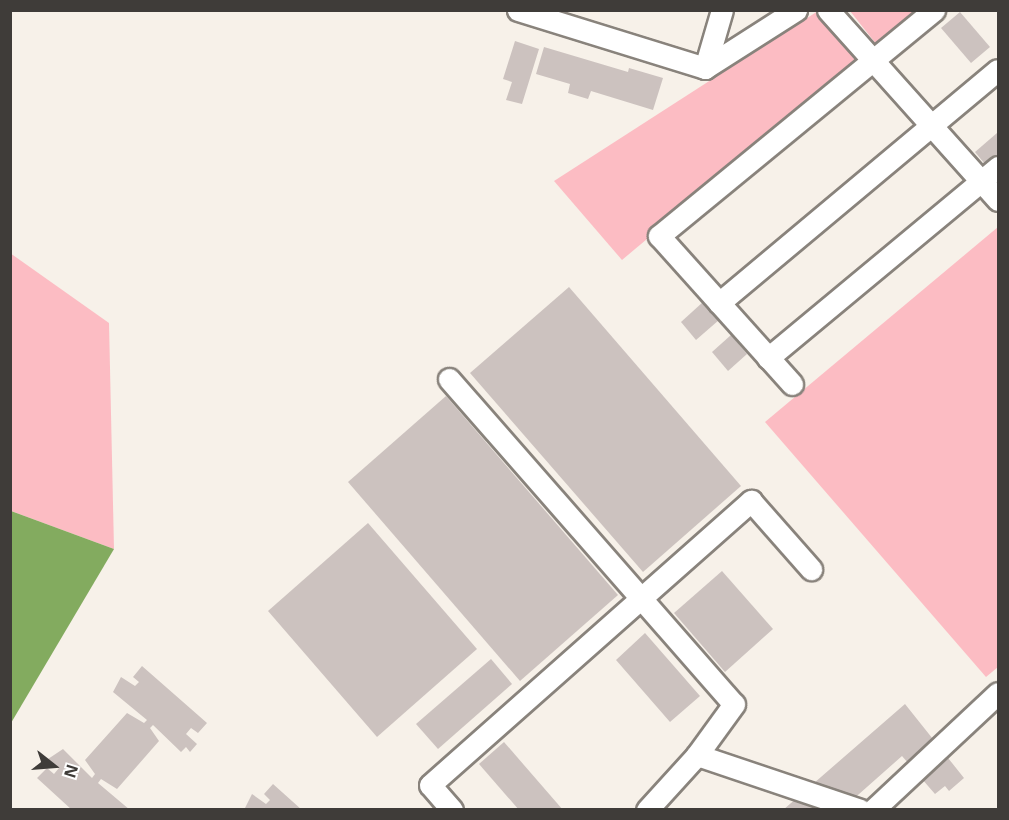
<!DOCTYPE html>
<html>
<head>
<meta charset="utf-8">
<style>
	body { margin:0 }
	#map { position:relative; width:1009px; height:820px; overflow:hidden; background:#f7f1e9; font-family:"Noto Sans",sans-serif }
	div>[style] { position:absolute }
	[style*='--x'] { left:calc(var(--x)*1px); top:calc(var(--y)*1px); width:calc(var(--w)*1px); rotate:calc(var(--a)*1deg) }
	.green>* { inset:0; background:#fcbcc3 }
	.water>* { inset:0; background:#83ab5f }
	.building>* { inset:0; background:#ccc2bf }
	.roads { filter:drop-shadow(2px 0 #89837c) drop-shadow(-2px 0 #89837c) drop-shadow(0 2px #89837c) drop-shadow(0 -2px #89837c) }
	.minor>* { height:21px; margin:-10.5px; padding:0 10.5px; transform-origin:10.5px; border-radius:10.5px; background:#fff }
	span { translate:-50% -50%; white-space:nowrap; text-align:center; line-height:1.15; -webkit-text-stroke:4.5px #fff; paint-order:stroke }
	.frame { position:absolute; inset:0; border:12px solid #3f3c39; pointer-events:none }
	.north { position:absolute; left:24px; top:736px; width:60px; height:60px; -webkit-text-stroke:4px #fff; paint-order:stroke; rotate:107deg; font-size:16px; font-weight:700; line-height:24px; text-align:center; color:#3f3c39 }
	.north::after { content:''; display:block; margin:auto; width:21px; height:27px; background:#3f3c39; clip-path:polygon(50% 0,100% 100%,50% 72%,0 100%) }
</style>
</head>
<body>
<div id="map">
	<div class="green">
		<i style="clip-path:polygon(818px 11px,860px 60px,622px 260px,554px 181px)"></i>
		<i style="clip-path:polygon(850px 11px,919px 11px,877px 45px)"></i>
		<i style="clip-path:polygon(998px 227px,998px 667px,986px 677px,765px 422px)"></i>
		<i style="clip-path:polygon(10px 253px,109px 323px,114px 549px,11px 511px)"></i>
	</div>
	<div class="water">
		<i style="clip-path:polygon(11px 511px,114px 549px,11px 723px,10px 511px)"></i>
	</div>
	<div class="building">
		<i style="clip-path:polygon(960px 12px,990px 47px,971px 63px,941px 28px)"></i>
		<i style="clip-path:polygon(515px 41px,539px 49px,522px 104px,506px 100px,512px 82px,503px 79px)"></i>
		<i style="clip-path:polygon(544px 47px,628px 72px,629px 68px,663px 78px,653px 110px,591px 91px,588px 99px,568px 93px,570px 84px,536px 74px)"></i>
		<i style="clip-path:polygon(997px 133px,998px 161px,989px 169px,975px 152px)"></i>
		<i style="clip-path:polygon(569px 287px,741px 486px,643px 572px,470px 373px)"></i>
		<i style="clip-path:polygon(703px 302px,719px 320px,696px 340px,681px 322px)"></i>
		<i style="clip-path:polygon(731px 335px,747px 354px,728px 371px,712px 352px)"></i>
		<i style="clip-path:polygon(446px 396px,618px 595px,520px 681px,348px 482px)"></i>
		<i style="clip-path:polygon(368px 523px,477px 649px,377px 737px,268px 611px)"></i>
		<i style="clip-path:polygon(722px 571px,773px 629px,725px 672px,674px 613px)"></i>
		<i style="clip-path:polygon(645px 633px,700px 696px,670px 722px,616px 660px)"></i>
		<i style="clip-path:polygon(491px 659px,512px 684px,438px 749px,416px 724px)"></i>
		<i style="clip-path:polygon(142px 666px,207px 723px,198px 733px,191px 728px,186px 734px,197px 744px,190px 752px,186px 747px,181px 752px,153px 725px,150px 728px,159px 741px,117px 789px,101px 779px,98px 783px,130px 810px,72px 810px,37px 778px,47px 768px,54px 774px,59px 768px,48px 759px,63px 749px,92px 778px,95px 774px,85px 760px,127px 713px,144px 723px,147px 720px,113px 692px,121px 677px,135px 686px,139px 682px,133px 677px)"></i>
		<i style="clip-path:polygon(905px 704px,964px 778px,949px 791px,945px 786px,935px 794px,902px 756px,841px 810px,783px 810px)"></i>
		<i style="clip-path:polygon(504px 742px,563px 810px,519px 810px,479px 764px)"></i>
		<i style="clip-path:polygon(273px 784px,302px 810px,244px 810px,252px 794px,266px 804px,270px 800px,264px 794px)"></i>
	</div>
	<div class="roads">
		<div class="minor">
			<i style="--x:518;--y:10;--w:196;--a:17.2"></i>
			<i style="--x:705;--y:68;--w:108;--a:-32.5"></i>
			<i style="--x:828;--y:10;--w:255;--a:48.2"></i>
			<i style="--x:705;--y:68;--w:60;--a:-73.7"></i>
			<i style="--x:719;--y:303;--w:363;--a:-39.9"></i>
			<i style="--x:768;--y:358;--w:299;--a:-39.7"></i>
			<i style="--x:449;--y:379;--w:432;--a:48.8"></i>
			<i style="--x:734;--y:704;--w:63;--a:126"></i>
			<i style="--x:792;--y:384;--w:199;--a:-131.9"></i>
			<i style="--x:659;--y:236;--w:356;--a:-39.4"></i>
			<i style="--x:452;--y:810;--w:33;--a:-131"></i>
			<i style="--x:430;--y:785;--w:429;--a:-41.5"></i>
			<i style="--x:751;--y:501;--w:91;--a:48.6"></i>
			<i style="--x:647;--y:810;--w:74;--a:-47.7"></i>
			<i style="--x:697;--y:755;--w:172;--a:18.6"></i>
			<i style="--x:873;--y:810;--w:171;--a:-43.1"></i>
		</div>
	</div>
	<div class="frame"></div>
	<div class="north">N</div>
</div>
</body>
</html>
